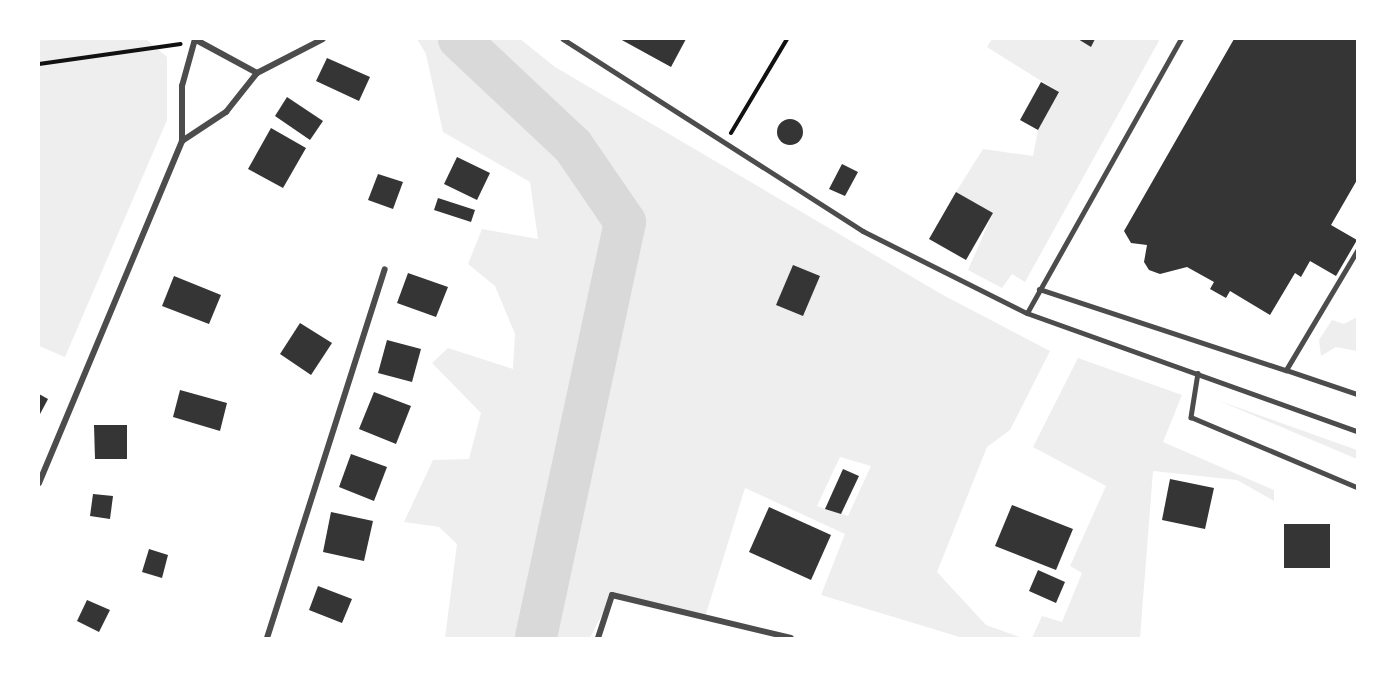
<!DOCTYPE html>
<html>
<head>
<meta charset="utf-8">
<style>
	body { margin:0 }
	#map { position:relative; width:1396px; height:677px; overflow:hidden; background:#fff; font-family:"Times New Roman",serif }
	div>[style] { position:absolute }
	[style*='--x'] { left:calc(var(--x)*1px); top:calc(var(--y)*1px); width:calc(var(--w)*1px); rotate:calc(var(--a)*1deg) }
	.green>* { inset:0; background:#eee }
	.river>* { height:42px; margin:-21px; padding:0 21px; transform-origin:21px; border-radius:21px; background:#d9d9d9 }
	.building>* { inset:0; background:#353535 }
	.round { border-radius:50% }
	.path>* { height:4px; margin:-2px; padding:0 2px; transform-origin:2px; border-radius:2px; background:#111 }
	.service>* { height:4.5px; margin:-2.25px; padding:0 2.25px; transform-origin:2.25px; border-radius:2.25px; background:#4c4c4c }
	.minor>* { height:6px; margin:-3px; padding:0 3px; transform-origin:3px; border-radius:3px; background:#4c4c4c }
	span { translate:-50% -50%; white-space:nowrap; text-align:center; line-height:1.15; -webkit-text-stroke:6px #fff; paint-order:stroke }
	.frame { position:absolute; inset:0; border:40px solid #fff; pointer-events:none }
</style>
</head>
<body>
<div id="map">
	<div class="green">
		<i style="clip-path:polygon(39px 39px,146px 39px,167px 57px,167px 120px,65px 357px,39px 346px)"></i>
		<i style="clip-path:polygon(evenodd,417px 39px,520px 39px,555px 67px,943px 295px,1050px 351px,1010px 430px,987px 447px,937px 572px,986px 625px,1022px 638px,963px 638px,821px 595px,845px 534px,745px 488px,705px 617px,612px 595px,590px 638px,445px 638px,457px 544px,439px 527px,404px 522px,433px 460px,469px 459px,481px 413px,432px 363px,448px 348px,513px 369px,515px 334px,495px 286px,468px 264px,482px 229px,538px 239px,530px 182px,443px 132px,426px 54px,417px 39px,840px 457px,871px 466px,848px 516px,817px 506px,840px 457px)"></i>
		<i style="clip-path:polygon(992px 39px,1160px 39px,1025px 282px,1012px 274px,1002px 288px,968px 270px,993px 213px,956px 192px,983px 149px,1033px 156px,1038px 130px,1059px 92px,987px 47px)"></i>
		<i style="clip-path:polygon(1357px 317px,1357px 351px,1336px 347px,1321px 356px,1319px 340px,1332px 320px,1344px 324px)"></i>
		<i style="clip-path:polygon(1078px 358px,1182px 395px,1163px 442px,1274px 490px,1274px 501px,1237px 480px,1153px 471px,1140px 638px,1032px 638px,1042px 616px,1062px 622px,1082px 573px,1070px 566px,1106px 486px,1033px 447px)"></i>
		<i style="clip-path:polygon(1217px 400px,1357px 450px,1357px 459px)"></i>
	</div>
	<div class="river">
		<i style="--x:459;--y:39;--w:156;--a:43.2"></i>
		<i style="--x:573;--y:146;--w:92;--a:55.6"></i>
		<i style="--x:625;--y:222;--w:425;--a:102.1"></i>
	</div>
	<div class="building">
		<i style="clip-path:polygon(620px 39px,686px 39px,671px 67px)"></i>
		<i style="clip-path:polygon(1078px 39px,1095px 39px,1091px 47px)"></i>
		<i style="clip-path:polygon(1234px 39px,1357px 39px,1357px 180px,1331px 225px,1357px 240px,1336px 276px,1310px 261px,1301px 277px,1295px 273px,1270px 315px,1230px 291px,1226px 298px,1210px 289px,1214px 282px,1187px 267px,1160px 274px,1149px 270px,1144px 262px,1147px 245px,1131px 243px,1124px 231px)"></i>
		<i style="clip-path:polygon(327px 58px,370px 77px,359px 101px,316px 81px)"></i>
		<i style="clip-path:polygon(1041px 82px,1059px 92px,1038px 130px,1020px 120px)"></i>
		<i style="clip-path:polygon(287px 97px,323px 121px,310px 140px,275px 116px)"></i>
		<i class="round" style="left:777px;top:119px;width:26px;height:26px"></i>
		<i style="clip-path:polygon(271px 128px,306px 148px,283px 188px,248px 169px)"></i>
		<i style="clip-path:polygon(457px 157px,490px 173px,477px 200px,444px 184px)"></i>
		<i style="clip-path:polygon(842px 164px,858px 172px,845px 196px,829px 189px)"></i>
		<i style="clip-path:polygon(378px 174px,403px 182px,393px 209px,368px 200px)"></i>
		<i style="clip-path:polygon(956px 192px,993px 213px,966px 260px,929px 239px)"></i>
		<i style="clip-path:polygon(438px 198px,475px 210px,471px 222px,434px 210px)"></i>
		<i style="clip-path:polygon(793px 265px,820px 276px,803px 316px,776px 305px)"></i>
		<i style="clip-path:polygon(408px 273px,448px 287px,436px 317px,397px 303px)"></i>
		<i style="clip-path:polygon(174px 276px,221px 295px,209px 324px,162px 306px)"></i>
		<i style="clip-path:polygon(300px 323px,332px 343px,311px 375px,280px 354px)"></i>
		<i style="clip-path:polygon(387px 340px,421px 349px,412px 382px,378px 373px)"></i>
		<i style="clip-path:polygon(180px 390px,227px 403px,220px 431px,173px 417px)"></i>
		<i style="clip-path:polygon(374px 392px,411px 406px,396px 444px,359px 429px)"></i>
		<i style="clip-path:polygon(39px 394px,48px 399px,39px 416px)"></i>
		<i style="clip-path:polygon(94px 425px,127px 425px,127px 459px,95px 459px)"></i>
		<i style="clip-path:polygon(351px 454px,387px 467px,374px 501px,339px 487px)"></i>
		<i style="clip-path:polygon(843px 469px,859px 476px,841px 514px,825px 509px)"></i>
		<i style="clip-path:polygon(1170px 479px,1214px 488px,1205px 529px,1162px 520px)"></i>
		<i style="clip-path:polygon(93px 494px,113px 496px,110px 519px,90px 516px)"></i>
		<i style="clip-path:polygon(1012px 505px,1073px 529px,1056px 570px,995px 546px)"></i>
		<i style="clip-path:polygon(769px 507px,831px 535px,811px 580px,749px 552px)"></i>
		<i style="clip-path:polygon(331px 512px,373px 521px,364px 561px,323px 552px)"></i>
		<i style="clip-path:polygon(1284px 524px,1330px 524px,1330px 568px,1284px 568px)"></i>
		<i style="clip-path:polygon(149px 549px,168px 555px,162px 578px,142px 572px)"></i>
		<i style="clip-path:polygon(1038px 570px,1065px 582px,1056px 603px,1029px 591px)"></i>
		<i style="clip-path:polygon(318px 586px,352px 599px,342px 623px,309px 610px)"></i>
		<i style="clip-path:polygon(87px 600px,110px 610px,99px 632px,77px 621px)"></i>
	</div>
	<div class="path">
		<i style="--x:39;--y:64;--w:143;--a:-8"></i>
		<i style="--x:731;--y:133;--w:109;--a:-59.2"></i>
	</div>
	<div class="service">
		<i style="--x:563;--y:39;--w:356;--a:32.6"></i>
		<i style="--x:863;--y:231;--w:183;--a:26.6"></i>
		<i style="--x:1027;--y:313;--w:350;--a:19.7"></i>
		<i style="--x:1039;--y:289;--w:260;--a:18.2"></i>
		<i style="--x:1286;--y:370;--w:139;--a:-59.2"></i>
		<i style="--x:1027;--y:313;--w:314;--a:-60.7"></i>
		<i style="--x:1286;--y:370;--w:75;--a:18.7"></i>
		<i style="--x:1198;--y:373;--w:45;--a:99"></i>
		<i style="--x:1191;--y:417;--w:180;--a:22.9"></i>
	</div>
	<div class="minor">
		<i style="--x:198;--y:41;--w:67;--a:28.5"></i>
		<i style="--x:182;--y:141;--w:53;--a:-33.4"></i>
		<i style="--x:226;--y:112;--w:50;--a:-51.5"></i>
		<i style="--x:257;--y:73;--w:74;--a:-27.3"></i>
		<i style="--x:39;--y:483;--w:371;--a:-67.3"></i>
		<i style="--x:182;--y:141;--w:55;--a:-90"></i>
		<i style="--x:182;--y:86;--w:49;--a:-74.5"></i>
		<i style="--x:267;--y:638;--w:387;--a:-72.3"></i>
		<i style="--x:598;--y:638;--w:45;--a:-72"></i>
		<i style="--x:612;--y:595;--w:184;--a:13.5"></i>
	</div>
	<div class="frame"></div>
</div>
</body>
</html>
